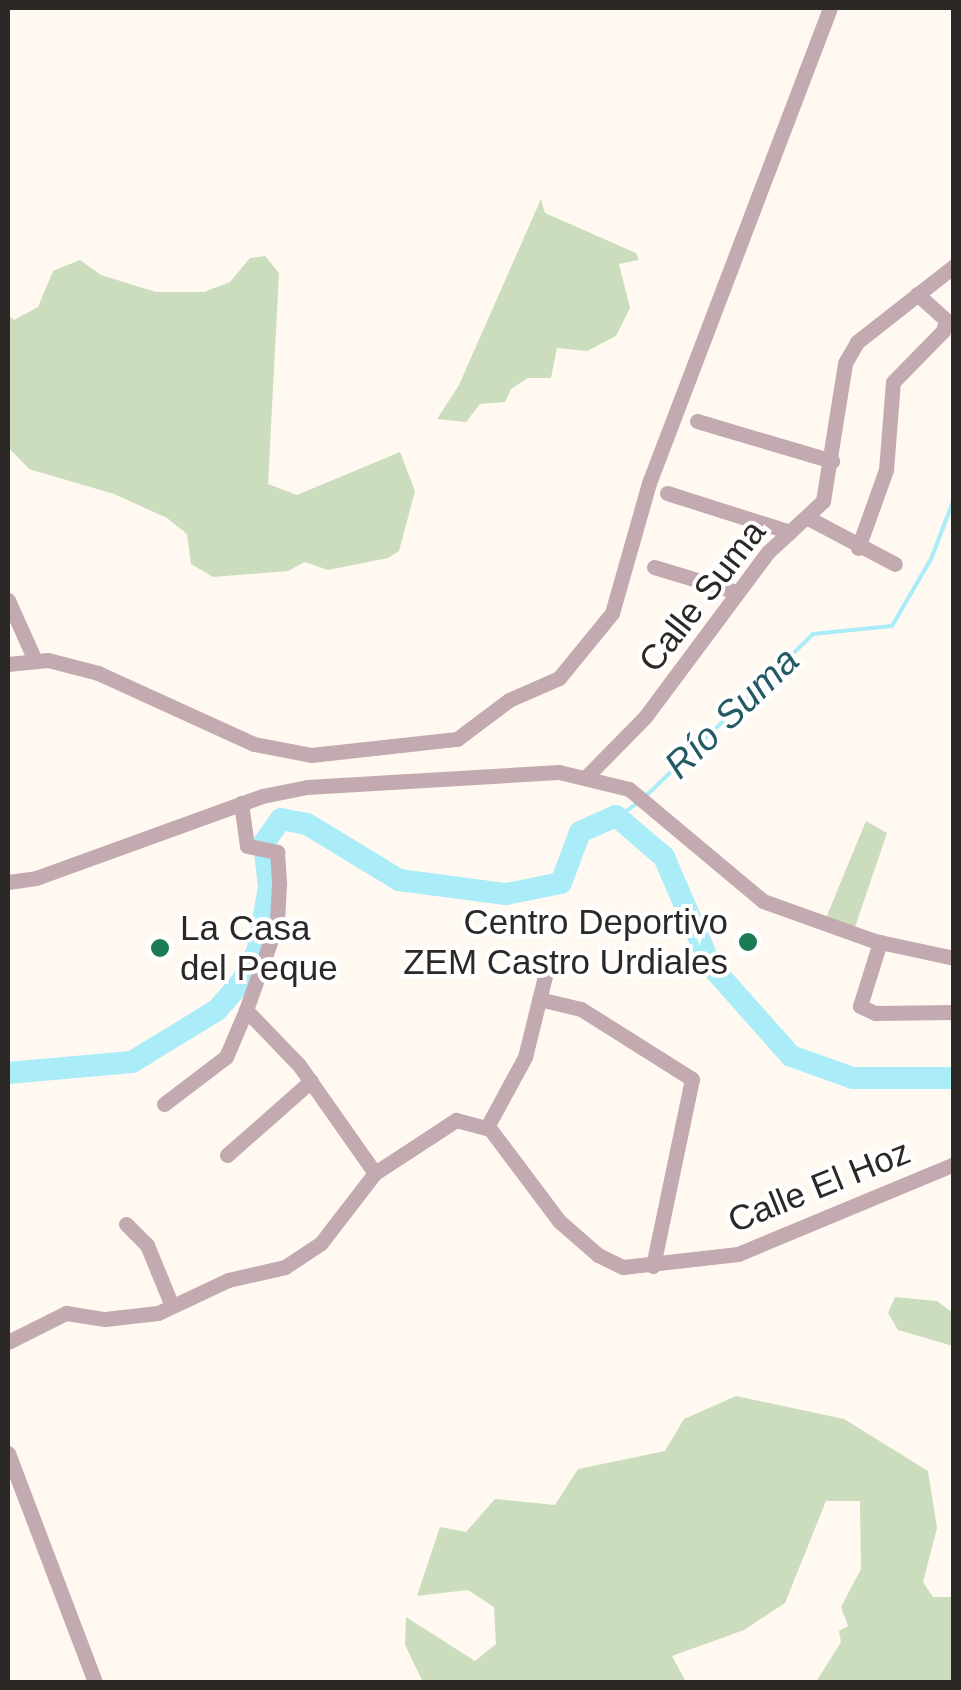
<!DOCTYPE html>
<html>
<head>
<meta charset="utf-8">
<style>
	body { margin:0 }
	#map { position:relative; width:961px; height:1690px; overflow:hidden; background:#fff9f1; font-family:Helvetica,sans-serif }
	div>[style] { position:absolute }
	[style*='--x'] { left:calc(var(--x)*1px); top:calc(var(--y)*1px); width:calc(var(--w)*1px); rotate:calc(var(--a)*1deg) }
	.green>* { inset:0; background:#cbddbd }
	.stream>* { height:4px; margin:-2px; padding:0 2px; transform-origin:2px; border-radius:2px; background:#aaecf8 }
	.river>* { height:22px; margin:-11px; padding:0 11px; transform-origin:11px; border-radius:11px; background:#aaecf8 }
	.minor>* { height:15px; margin:-7.5px; padding:0 7.5px; transform-origin:7.5px; border-radius:7.5px; background:#c3aab0 }
	.dots>* { width:28px; height:28px; translate:-50% -50%; box-sizing:border-box; border:5px solid #fff; border-radius:50% }
	span { translate:-50% -50%; white-space:nowrap; text-align:center; line-height:1.15; -webkit-text-stroke:8px #fff; paint-order:stroke }
	.street-label { font-size:35px; color:#2b2825 }
	.poi-label { font-size:35px; color:#2b2825 }
	.right { translate:-100% -50%; text-align:right }
	.left { translate:0 -50%; text-align:left }
	.water-label { font-size:38px; color:#245a63; font-style:italic }
	.frame { position:absolute; inset:0; border:10px solid #2b2825; pointer-events:none }
</style>
</head>
<body>
<div id="map">
	<div class="green">
		<i style="clip-path:polygon(541px 199px,545px 213px,636px 253px,639px 260px,619px 264px,630px 308px,616px 336px,587px 351px,557px 348px,551px 378px,528px 378px,511px 389px,505px 402px,480px 404px,466px 422px,437px 419px,459px 385px)"></i>
		<i style="clip-path:polygon(265px 256px,279px 273px,268px 484px,297px 495px,400px 452px,415px 491px,399px 551px,388px 558px,328px 570px,305px 562px,288px 571px,213px 577px,191px 564px,187px 534px,167px 518px,114px 494px,29px 469px,8px 447px,8px 315px,14px 320px,38px 307px,53px 271px,80px 260px,101px 275px,156px 292px,204px 292px,230px 282px,250px 258px)"></i>
		<i style="clip-path:polygon(866px 821px,887px 833px,855px 927px,826px 918px)"></i>
		<i style="clip-path:polygon(895px 1297px,937px 1301px,953px 1313px,953px 1346px,898px 1330px,888px 1313px)"></i>
		<i style="clip-path:polygon(736px 1396px,844px 1419px,928px 1471px,937px 1528px,923px 1582px,933px 1597px,953px 1597px,953px 1682px,816px 1682px,841px 1642px,839px 1631px,848px 1626px,841px 1607px,861px 1569px,860px 1501px,826px 1501px,785px 1603px,744px 1630px,672px 1656px,686px 1682px,423px 1682px,405px 1645px,406px 1617px,475px 1661px,496px 1644px,494px 1607px,468px 1590px,417px 1596px,440px 1527px,466px 1532px,495px 1499px,555px 1505px,578px 1469px,665px 1451px,684px 1419px)"></i>
	</div>
	<div class="stream">
		<i style="--x:647;--y:795;--w:231;--a:-44.1"></i>
		<i style="--x:813;--y:634;--w:79;--a:-5.8"></i>
		<i style="--x:892;--y:626;--w:78;--a:-59.8"></i>
		<i style="--x:931;--y:559;--w:64;--a:-69"></i>
		<i style="--x:618;--y:817;--w:22;--a:-36"></i>
	</div>
	<div class="river">
		<i style="--x:8;--y:1073;--w:124;--a:-5.1"></i>
		<i style="--x:132;--y:1062;--w:100;--a:-31.5"></i>
		<i style="--x:217;--y:1010;--w:38;--a:-49"></i>
		<i style="--x:242;--y:981;--w:36;--a:-63"></i>
		<i style="--x:258;--y:949;--w:63;--a:-79.9"></i>
		<i style="--x:269;--y:887;--w:44;--a:-96.5"></i>
		<i style="--x:264;--y:843;--w:29;--a:-55"></i>
		<i style="--x:281;--y:819;--w:26;--a:11"></i>
		<i style="--x:307;--y:824;--w:108;--a:31.3"></i>
		<i style="--x:399;--y:880;--w:108;--a:7.5"></i>
		<i style="--x:506;--y:894;--w:56;--a:-11.3"></i>
		<i style="--x:561;--y:883;--w:54;--a:-69.6"></i>
		<i style="--x:580;--y:832;--w:39;--a:-24"></i>
		<i style="--x:616;--y:816;--w:63;--a:40.5"></i>
		<i style="--x:664;--y:857;--w:119;--a:66.7"></i>
		<i style="--x:711;--y:966;--w:120;--a:48.4"></i>
		<i style="--x:791;--y:1056;--w:66;--a:19.5"></i>
		<i style="--x:853;--y:1078;--w:101;--a:0"></i>
	</div>
	<div class="minor">
		<i style="--x:697;--y:421;--w:141;--a:16.5"></i>
		<i style="--x:667;--y:493;--w:129;--a:17.6"></i>
		<i style="--x:810;--y:519;--w:96;--a:27.9"></i>
		<i style="--x:858;--y:548;--w:83;--a:-70.3"></i>
		<i style="--x:886;--y:470;--w:88;--a:-85.5"></i>
		<i style="--x:893;--y:382;--w:71;--a:-45.6"></i>
		<i style="--x:943;--y:331;--w:11;--a:-75"></i>
		<i style="--x:946;--y:320;--w:39;--a:-138"></i>
		<i style="--x:654;--y:567;--w:87;--a:16.8"></i>
		<i style="--x:8;--y:600;--w:64;--a:65.9"></i>
		<i style="--x:8;--y:664;--w:40;--a:-5.7"></i>
		<i style="--x:48;--y:660;--w:52;--a:14.6"></i>
		<i style="--x:98;--y:673;--w:171;--a:24.5"></i>
		<i style="--x:254;--y:744;--w:58;--a:10.9"></i>
		<i style="--x:311;--y:755;--w:147;--a:-6.3"></i>
		<i style="--x:457;--y:739;--w:65;--a:-36.9"></i>
		<i style="--x:509;--y:700;--w:55;--a:-23.7"></i>
		<i style="--x:559;--y:678;--w:84;--a:-50.8"></i>
		<i style="--x:612;--y:613;--w:135;--a:-74.1"></i>
		<i style="--x:649;--y:483;--w:508;--a:-69.14"></i>
		<i style="--x:588;--y:775;--w:81;--a:-45.5"></i>
		<i style="--x:645;--y:717;--w:206;--a:-53.3"></i>
		<i style="--x:768;--y:552;--w:75;--a:-42.8"></i>
		<i style="--x:823;--y:501;--w:140;--a:-80.9"></i>
		<i style="--x:845;--y:363;--w:24;--a:-60"></i>
		<i style="--x:857;--y:342;--w:123;--a:-38.1"></i>
		<i style="--x:241;--y:803;--w:43;--a:82.1"></i>
		<i style="--x:247;--y:846;--w:31;--a:11"></i>
		<i style="--x:277;--y:852;--w:32;--a:86"></i>
		<i style="--x:279;--y:884;--w:39;--a:93"></i>
		<i style="--x:277;--y:923;--w:92;--a:109.6"></i>
		<i style="--x:246;--y:1010;--w:76;--a:46.1"></i>
		<i style="--x:299;--y:1065;--w:132;--a:54.9"></i>
		<i style="--x:8;--y:882;--w:28;--a:-8"></i>
		<i style="--x:36;--y:878;--w:240;--a:-19.9"></i>
		<i style="--x:262;--y:796;--w:46;--a:-11.3"></i>
		<i style="--x:307;--y:787;--w:252;--a:-3.4"></i>
		<i style="--x:559;--y:772;--w:72;--a:13.7"></i>
		<i style="--x:629;--y:789;--w:175;--a:39.9"></i>
		<i style="--x:763;--y:901;--w:119;--a:19.7"></i>
		<i style="--x:875;--y:941;--w:81;--a:12.1"></i>
		<i style="--x:880;--y:942;--w:67;--a:107.4"></i>
		<i style="--x:860;--y:1006;--w:17;--a:25"></i>
		<i style="--x:875;--y:1013;--w:79;--a:-0.7"></i>
		<i style="--x:539;--y:999;--w:43;--a:13.4"></i>
		<i style="--x:581;--y:1009;--w:131;--a:32.2"></i>
		<i style="--x:692;--y:1079;--w:191;--a:101.8"></i>
		<i style="--x:164;--y:1104;--w:78;--a:-37.2"></i>
		<i style="--x:226;--y:1057;--w:51;--a:-66.9"></i>
		<i style="--x:487;--y:1127;--w:80;--a:-61.5"></i>
		<i style="--x:525;--y:1057;--w:100;--a:-76.1"></i>
		<i style="--x:227;--y:1155;--w:112;--a:-41.4"></i>
		<i style="--x:126;--y:1224;--w:30;--a:45"></i>
		<i style="--x:147;--y:1245;--w:66;--a:67.7"></i>
		<i style="--x:8;--y:1342;--w:65;--a:-26.6"></i>
		<i style="--x:66;--y:1313;--w:39;--a:9"></i>
		<i style="--x:105;--y:1319;--w:53;--a:-6.5"></i>
		<i style="--x:158;--y:1313;--w:77;--a:-25.2"></i>
		<i style="--x:228;--y:1280;--w:58;--a:-12.8"></i>
		<i style="--x:285;--y:1267;--w:43;--a:-33.7"></i>
		<i style="--x:321;--y:1243;--w:88;--a:-52.4"></i>
		<i style="--x:375;--y:1173;--w:97;--a:-33.2"></i>
		<i style="--x:456;--y:1120;--w:35;--a:15"></i>
		<i style="--x:490;--y:1129;--w:115;--a:53.1"></i>
		<i style="--x:559;--y:1221;--w:52;--a:41.1"></i>
		<i style="--x:598;--y:1255;--w:28;--a:26"></i>
		<i style="--x:623;--y:1267;--w:116;--a:-6.4"></i>
		<i style="--x:738;--y:1254;--w:234;--a:-22.6"></i>
		<i style="--x:8;--y:1453;--w:245;--a:69.2"></i>
	</div>
	<div class="dots">
		<i style="left:748px;top:942px;background:#1b7c54"></i>
		<i style="left:160px;top:948px;background:#1b7c54"></i>
	</div>
	<div class="street-label">
		<span style="left:702px;top:596px;rotate:-52deg">Calle Suma</span>
		<span style="left:819px;top:1186px;rotate:-22deg">Calle El Hoz</span>
	</div>
	<div class="poi-label">
		<span class="right" style="left:728px;top:942px">Centro Deportivo<br>ZEM Castro Urdiales</span>
		<span class="left" style="left:180px;top:948px">La Casa<br>del Peque</span>
	</div>
	<div class="water-label">
		<span style="left:732px;top:713px;rotate:-44deg">Río Suma</span>
	</div>
	<div class="frame"></div>
</div>
</body>
</html>
